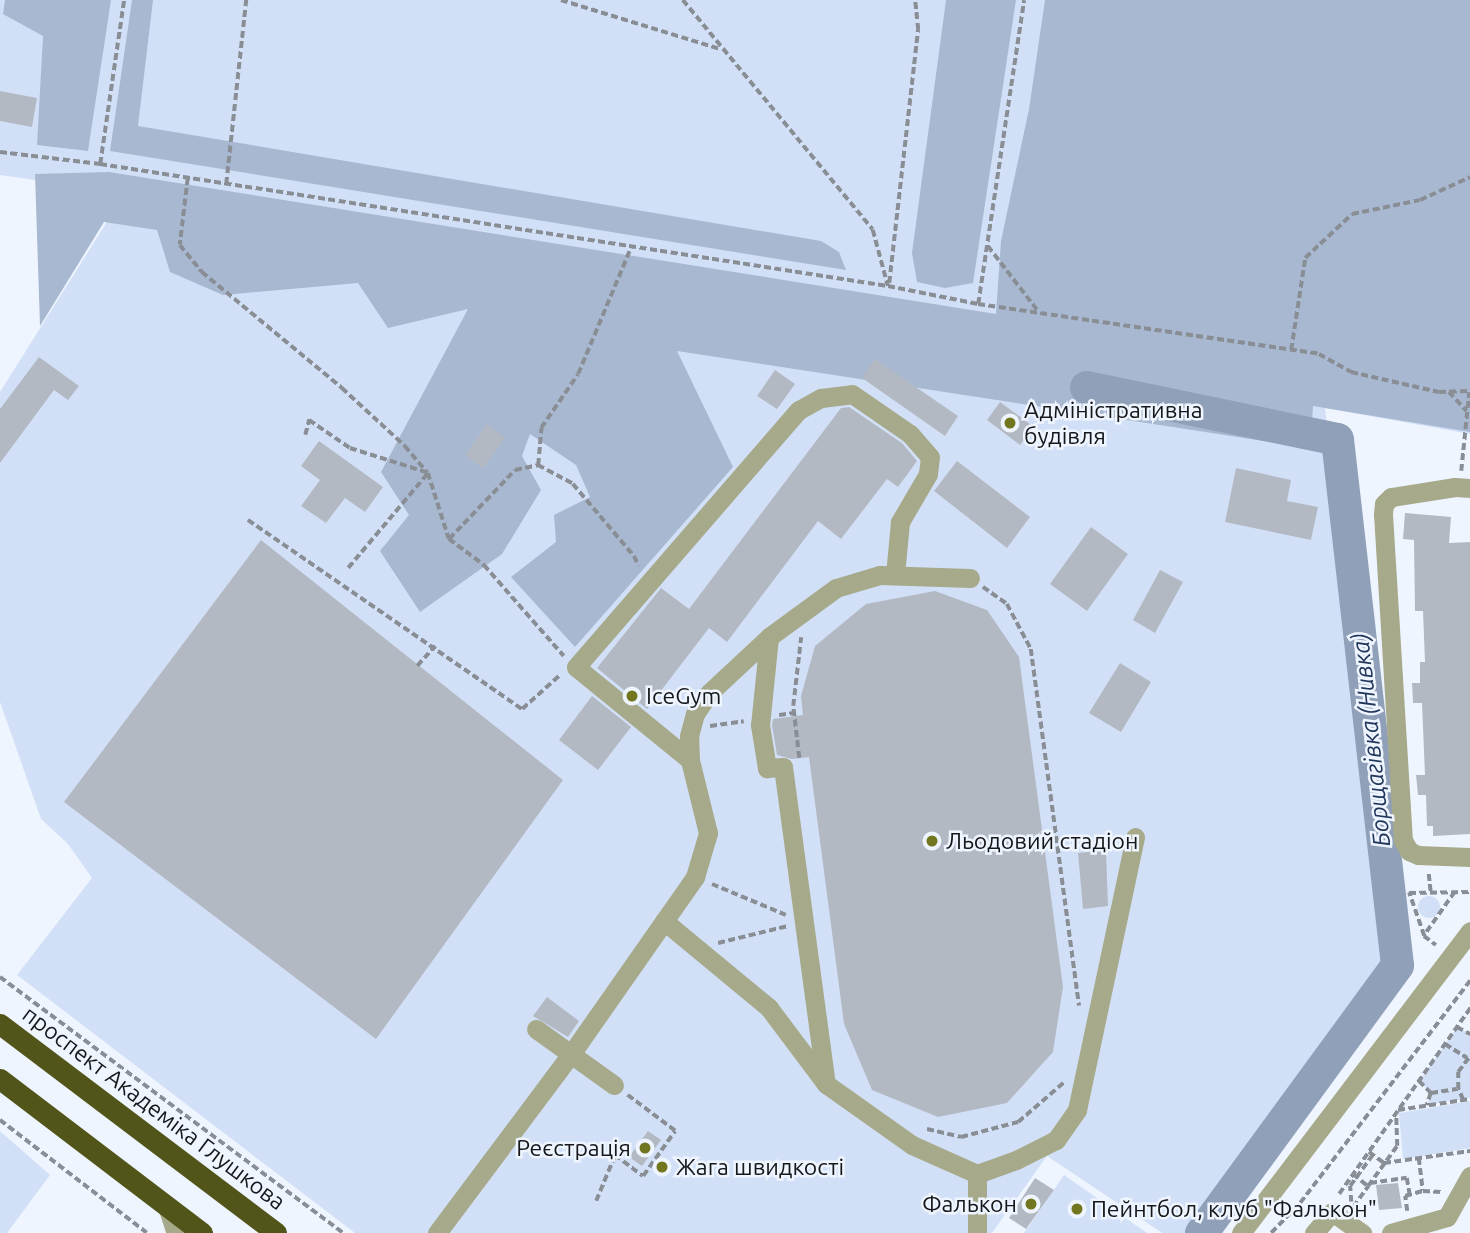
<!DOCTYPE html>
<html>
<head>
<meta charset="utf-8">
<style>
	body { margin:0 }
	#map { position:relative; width:1470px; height:1233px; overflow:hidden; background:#eff5ff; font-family:Ubuntu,sans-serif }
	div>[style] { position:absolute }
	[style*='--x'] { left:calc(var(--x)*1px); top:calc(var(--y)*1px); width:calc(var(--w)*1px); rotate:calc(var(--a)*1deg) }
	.green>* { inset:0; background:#d2e0f7 }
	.round { border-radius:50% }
	.forest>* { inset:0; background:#a8b8d1 }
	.river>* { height:33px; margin:-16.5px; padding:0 16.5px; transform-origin:16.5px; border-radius:16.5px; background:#90a0b9 }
	.building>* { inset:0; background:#b3b9c3 }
	.path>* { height:3.5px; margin-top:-1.75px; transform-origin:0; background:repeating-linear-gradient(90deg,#898d94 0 7px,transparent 0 10.5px) }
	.minor>* { height:19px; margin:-9.5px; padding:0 9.5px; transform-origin:9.5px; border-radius:9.5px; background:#a7aa8a }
	.highway>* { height:21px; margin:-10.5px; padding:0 10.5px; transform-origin:10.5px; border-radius:10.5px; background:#525519 }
	.dots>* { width:19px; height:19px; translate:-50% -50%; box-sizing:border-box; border:4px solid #eff5ff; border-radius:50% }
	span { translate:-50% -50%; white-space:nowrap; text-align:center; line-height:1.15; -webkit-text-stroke:5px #eff5ff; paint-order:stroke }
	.poi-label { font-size:23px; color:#15171a }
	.left { translate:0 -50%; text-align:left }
	.right { translate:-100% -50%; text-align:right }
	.street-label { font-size:23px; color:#15171a }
	.water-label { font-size:24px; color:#20365a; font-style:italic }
</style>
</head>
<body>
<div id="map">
	<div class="green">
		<i style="clip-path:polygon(0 0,1470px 0,1470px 434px,1325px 408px,1392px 964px,1192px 1233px,1162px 1233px,1047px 1156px,992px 1233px,355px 1233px,17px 975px,92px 878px,68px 844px,41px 819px,0 702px,0 392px,125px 193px,0 175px)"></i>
		<i class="round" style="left:1418px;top:896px;width:22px;height:22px"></i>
		<i style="clip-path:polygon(1457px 1027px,1470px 1034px,1470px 1098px,1427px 1105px,1431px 1093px,1419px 1081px)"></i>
		<i style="clip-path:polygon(1470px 1101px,1470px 1148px,1403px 1159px,1399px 1113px)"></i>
		<i style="clip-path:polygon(0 1131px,50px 1175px,7px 1233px,0 1233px)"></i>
		<i style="clip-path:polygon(1064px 1175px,1147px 1233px,1024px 1233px)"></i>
	</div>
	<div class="forest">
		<i style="clip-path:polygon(5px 0,111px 0,88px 151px,37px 145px,43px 36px,3px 14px)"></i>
		<i style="clip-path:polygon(132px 0,153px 0,138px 126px,821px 241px,839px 252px,846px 270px,110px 151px)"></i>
		<i style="clip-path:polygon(946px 0,1016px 0,973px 283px,945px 288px,917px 282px,912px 253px)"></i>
		<i style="clip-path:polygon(1045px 0,1470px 0,1470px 432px,1313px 406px,1310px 448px,677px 351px,733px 467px,575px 647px,511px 577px,556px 542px,554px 515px,590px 497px,576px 465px,530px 434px,522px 456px,541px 490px,502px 554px,420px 612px,380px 551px,409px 515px,381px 472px,468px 309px,388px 328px,358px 283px,223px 295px,170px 272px,157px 230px,104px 222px,40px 326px,35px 174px,109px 172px,996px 314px,1001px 241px,1029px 109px)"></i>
	</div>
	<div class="river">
		<i style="--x:1086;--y:387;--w:256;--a:11.7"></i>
		<i style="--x:1337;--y:439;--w:529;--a:83.49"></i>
		<i style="--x:1397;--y:965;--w:332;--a:126.2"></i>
	</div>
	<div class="building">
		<i style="clip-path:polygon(0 91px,37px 98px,32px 127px,0 121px)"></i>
		<i style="clip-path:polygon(39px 357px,79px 386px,68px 400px,54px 390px,0 463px,0 409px)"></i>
		<i style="clip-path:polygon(875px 359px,958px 416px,945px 436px,862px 378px)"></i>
		<i style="clip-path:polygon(775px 370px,795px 384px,777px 409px,757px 396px)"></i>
		<i style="clip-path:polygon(1000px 402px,1034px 427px,1020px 445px,987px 420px)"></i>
		<i style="clip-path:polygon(849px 407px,902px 443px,917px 461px,898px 487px,887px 479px,841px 539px,818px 521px,727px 642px,709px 628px,647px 709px,597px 668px,661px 588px,689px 609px,841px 408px)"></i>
		<i style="clip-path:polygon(487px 424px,505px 438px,483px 468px,465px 455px)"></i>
		<i style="clip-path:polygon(319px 441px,383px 487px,365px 512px,345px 498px,326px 523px,301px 506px,320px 480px,301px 466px)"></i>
		<i style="clip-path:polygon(957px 461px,1030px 517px,1007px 548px,934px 491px)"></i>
		<i style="clip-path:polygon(1236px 468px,1291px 480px,1287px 501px,1318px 507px,1311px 540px,1225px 522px)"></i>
		<i style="clip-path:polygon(1405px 513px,1451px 517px,1449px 543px,1470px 542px,1470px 834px,1433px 836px,1433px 826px,1427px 826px,1426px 795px,1418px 795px,1416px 775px,1425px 775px,1422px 703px,1413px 703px,1412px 683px,1420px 683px,1420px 662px,1425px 662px,1423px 611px,1415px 611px,1414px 540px,1403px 539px)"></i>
		<i style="clip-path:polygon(1091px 527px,1128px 554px,1087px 611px,1050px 584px)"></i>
		<i style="clip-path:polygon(261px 540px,563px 780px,376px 1039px,64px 802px)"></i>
		<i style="clip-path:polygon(1160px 570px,1183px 582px,1155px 633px,1133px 620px)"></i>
		<i style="clip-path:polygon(935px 591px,987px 610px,1019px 657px,1063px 987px,1053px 1052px,1007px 1103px,938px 1117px,872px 1090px,844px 1024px,809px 757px,792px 759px,777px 755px,772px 725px,773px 719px,803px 715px,801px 696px,815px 646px,866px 604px)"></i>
		<i style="clip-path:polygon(1120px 663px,1151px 682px,1121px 732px,1089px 713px)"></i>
		<i style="clip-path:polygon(592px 696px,631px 727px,598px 770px,559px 740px)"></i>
		<i style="clip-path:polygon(1106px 850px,1108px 906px,1083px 909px,1078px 853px)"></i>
		<i style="clip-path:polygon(547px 997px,579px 1021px,568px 1037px,533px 1016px)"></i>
		<i style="clip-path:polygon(648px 1131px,661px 1140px,642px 1166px,629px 1157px)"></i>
		<i style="clip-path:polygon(1035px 1178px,1054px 1190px,1026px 1229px,1009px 1218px)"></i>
		<i style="clip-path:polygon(1398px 1183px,1402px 1208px,1379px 1210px,1376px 1185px)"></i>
	</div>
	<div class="path">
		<i style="--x:561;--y:0;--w:166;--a:17.1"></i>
		<i style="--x:683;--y:0;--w:298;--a:50.4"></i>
		<i style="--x:873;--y:230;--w:58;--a:75"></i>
		<i style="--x:0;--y:152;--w:101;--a:6.8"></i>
		<i style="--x:100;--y:164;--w:797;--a:8.8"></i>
		<i style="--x:888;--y:286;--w:92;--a:11.3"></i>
		<i style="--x:978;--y:304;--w:345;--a:8.3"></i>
		<i style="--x:1319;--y:354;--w:37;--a:29"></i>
		<i style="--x:1351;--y:372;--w:90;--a:12.8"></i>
		<i style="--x:1439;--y:392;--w:31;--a:-2"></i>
		<i style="--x:100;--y:164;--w:166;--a:-81.7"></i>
		<i style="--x:188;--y:178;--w:67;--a:96.8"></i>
		<i style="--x:180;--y:245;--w:35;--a:51"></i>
		<i style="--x:202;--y:272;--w:182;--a:39.6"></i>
		<i style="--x:342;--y:388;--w:86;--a:42.6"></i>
		<i style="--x:405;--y:446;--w:35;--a:50"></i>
		<i style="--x:226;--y:184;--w:185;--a:-83.8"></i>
		<i style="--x:988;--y:246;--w:82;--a:52.4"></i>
		<i style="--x:889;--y:283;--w:255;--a:-83.5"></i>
		<i style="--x:918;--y:30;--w:30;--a:-96"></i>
		<i style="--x:978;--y:304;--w:307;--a:-81.4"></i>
		<i style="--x:1291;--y:350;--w:93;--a:-81.3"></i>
		<i style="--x:1305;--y:258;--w:64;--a:-43.1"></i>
		<i style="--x:1352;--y:214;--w:69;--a:-11.6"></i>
		<i style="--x:1420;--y:200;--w:55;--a:-24.7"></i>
		<i style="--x:1449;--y:392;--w:26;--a:47"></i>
		<i style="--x:305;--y:435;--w:16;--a:-75"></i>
		<i style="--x:309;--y:420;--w:50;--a:34.3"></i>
		<i style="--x:350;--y:448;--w:80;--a:17.5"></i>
		<i style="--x:538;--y:465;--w:37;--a:-85"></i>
		<i style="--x:541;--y:428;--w:65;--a:-55.6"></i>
		<i style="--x:578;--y:374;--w:138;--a:-67.3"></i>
		<i style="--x:1461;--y:471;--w:79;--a:-84.2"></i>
		<i style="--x:248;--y:520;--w:333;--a:34.6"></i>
		<i style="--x:522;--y:709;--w:52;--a:-41.9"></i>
		<i style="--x:449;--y:539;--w:95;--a:-46.3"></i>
		<i style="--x:515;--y:470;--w:24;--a:-12"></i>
		<i style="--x:538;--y:465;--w:40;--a:28"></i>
		<i style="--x:573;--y:484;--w:94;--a:49.7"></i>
		<i style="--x:634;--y:556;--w:11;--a:63"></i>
		<i style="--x:348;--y:568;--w:124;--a:-49.9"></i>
		<i style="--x:428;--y:473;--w:69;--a:72.3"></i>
		<i style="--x:449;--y:539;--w:44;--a:36.6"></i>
		<i style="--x:484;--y:565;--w:121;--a:48.7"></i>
		<i style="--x:983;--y:587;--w:29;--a:35"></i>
		<i style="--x:1007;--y:604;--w:51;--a:61.9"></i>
		<i style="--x:1031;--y:649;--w:360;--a:82.3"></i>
		<i style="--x:417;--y:666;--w:27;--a:-48"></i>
		<i style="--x:779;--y:715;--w:15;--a:-8"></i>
		<i style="--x:710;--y:726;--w:34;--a:-8"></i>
		<i style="--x:799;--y:758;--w:52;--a:-96.6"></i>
		<i style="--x:793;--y:706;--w:69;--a:-83.4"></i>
		<i style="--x:1429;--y:874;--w:19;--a:84"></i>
		<i style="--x:712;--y:884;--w:80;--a:22.7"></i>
		<i style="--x:1455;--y:892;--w:54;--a:125.2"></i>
		<i style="--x:1424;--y:936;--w:46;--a:-109.2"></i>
		<i style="--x:1409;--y:893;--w:61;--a:-0.9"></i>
		<i style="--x:1424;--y:936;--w:15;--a:37"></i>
		<i style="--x:718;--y:943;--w:72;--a:-13.7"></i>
		<i style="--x:0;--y:977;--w:428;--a:36.7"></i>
		<i style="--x:1457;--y:1027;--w:15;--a:28"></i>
		<i style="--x:1445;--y:1044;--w:26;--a:32"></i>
		<i style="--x:1419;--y:1081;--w:17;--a:45"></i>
		<i style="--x:1431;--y:1093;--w:13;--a:108"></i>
		<i style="--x:1431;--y:1093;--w:26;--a:-9"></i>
		<i style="--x:1463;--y:1100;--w:12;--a:-114"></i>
		<i style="--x:1458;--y:1089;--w:17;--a:-90"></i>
		<i style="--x:1458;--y:1072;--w:20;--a:-53"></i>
		<i style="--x:1398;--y:1110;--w:73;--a:-8.7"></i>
		<i style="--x:0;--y:1120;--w:185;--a:37.5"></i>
		<i style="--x:927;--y:1129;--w:35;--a:13"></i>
		<i style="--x:961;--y:1137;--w:59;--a:-14.7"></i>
		<i style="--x:1018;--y:1122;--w:60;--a:-40.9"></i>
		<i style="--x:1369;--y:1152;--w:19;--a:36"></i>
		<i style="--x:1384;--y:1163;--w:87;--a:-7.9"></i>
		<i style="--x:1419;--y:1158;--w:33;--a:83"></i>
		<i style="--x:1353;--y:1174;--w:19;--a:39"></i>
		<i style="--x:1368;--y:1186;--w:49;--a:-54.1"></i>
		<i style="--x:1397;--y:1146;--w:31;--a:-92"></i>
		<i style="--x:1370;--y:1183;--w:37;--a:-8"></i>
		<i style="--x:1407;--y:1178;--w:17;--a:80"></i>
		<i style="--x:1339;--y:1194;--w:228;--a:-54.8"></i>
		<i style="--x:596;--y:1201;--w:50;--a:-67.6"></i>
		<i style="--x:615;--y:1155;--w:35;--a:37"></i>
		<i style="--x:643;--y:1176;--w:55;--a:-54.6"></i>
		<i style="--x:675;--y:1131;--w:60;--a:-143.1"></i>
		<i style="--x:1351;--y:1202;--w:16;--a:-94"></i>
		<i style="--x:1350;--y:1186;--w:39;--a:-54"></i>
		<i style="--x:1353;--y:1207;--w:26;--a:-54"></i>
		<i style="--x:1407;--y:1211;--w:15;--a:-98"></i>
		<i style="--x:1405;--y:1196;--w:19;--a:-16"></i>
		<i style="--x:1423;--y:1191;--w:18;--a:3"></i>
		<i style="--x:1271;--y:1233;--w:42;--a:-46"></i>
		<i style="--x:1300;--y:1203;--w:280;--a:-52.6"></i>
	</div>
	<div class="minor">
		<i style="--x:1470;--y:488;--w:15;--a:-176"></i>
		<i style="--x:1455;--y:487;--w:65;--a:171.1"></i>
		<i style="--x:1391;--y:497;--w:10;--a:135"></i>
		<i style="--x:1384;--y:504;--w:10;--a:96"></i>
		<i style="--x:1383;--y:514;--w:327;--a:86.5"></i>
		<i style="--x:1403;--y:840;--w:13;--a:61"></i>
		<i style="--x:1409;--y:851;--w:10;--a:24"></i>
		<i style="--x:1418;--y:855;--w:52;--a:2.2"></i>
		<i style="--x:769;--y:637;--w:88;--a:95.8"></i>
		<i style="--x:760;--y:725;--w:44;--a:80.8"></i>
		<i style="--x:767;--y:768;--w:16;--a:-4"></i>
		<i style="--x:783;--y:767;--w:319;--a:82.3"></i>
		<i style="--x:690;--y:760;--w:147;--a:-140.8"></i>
		<i style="--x:576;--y:667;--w:340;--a:-49.1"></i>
		<i style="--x:799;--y:410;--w:25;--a:-29"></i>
		<i style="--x:821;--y:398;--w:31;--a:-7"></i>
		<i style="--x:852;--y:394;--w:70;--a:34.6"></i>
		<i style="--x:910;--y:434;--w:30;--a:49"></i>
		<i style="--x:930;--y:457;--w:17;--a:97"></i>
		<i style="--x:928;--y:474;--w:56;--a:120.3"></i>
		<i style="--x:900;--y:522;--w:53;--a:95.4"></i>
		<i style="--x:664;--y:921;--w:136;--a:39.6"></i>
		<i style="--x:769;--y:1008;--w:95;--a:53.1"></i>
		<i style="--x:826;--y:1084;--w:105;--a:35.3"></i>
		<i style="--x:912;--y:1145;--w:71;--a:24"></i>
		<i style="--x:977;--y:1174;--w:41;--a:-19.7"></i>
		<i style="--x:1016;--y:1160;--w:45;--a:-26.6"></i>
		<i style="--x:1056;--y:1140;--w:37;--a:-55"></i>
		<i style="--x:1077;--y:1110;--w:279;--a:-78"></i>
		<i style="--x:536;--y:1029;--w:96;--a:35.7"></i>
		<i style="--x:977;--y:1174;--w:59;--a:90"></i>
		<i style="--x:167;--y:1206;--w:28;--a:72"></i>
		<i style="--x:437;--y:1233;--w:232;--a:-53.2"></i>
		<i style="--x:576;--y:1047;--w:208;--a:-55"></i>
		<i style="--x:695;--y:877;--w:46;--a:-73.5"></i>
		<i style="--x:708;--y:833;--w:75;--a:-103.9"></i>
		<i style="--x:690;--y:760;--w:24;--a:-92"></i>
		<i style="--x:689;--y:736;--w:23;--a:-75"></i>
		<i style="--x:695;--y:714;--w:25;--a:-56"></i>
		<i style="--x:709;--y:693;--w:82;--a:-43"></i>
		<i style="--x:769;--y:637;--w:83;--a:-36.2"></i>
		<i style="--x:836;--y:588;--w:46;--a:-16.5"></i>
		<i style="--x:880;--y:575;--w:90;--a:1.9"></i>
		<i style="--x:1241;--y:1233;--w:379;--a:-52.8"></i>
		<i style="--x:1314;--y:1233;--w:28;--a:-49"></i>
		<i style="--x:1332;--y:1212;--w:37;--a:35"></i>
		<i style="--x:1391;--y:1233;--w:58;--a:-15.9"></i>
		<i style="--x:1447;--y:1217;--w:47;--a:-60.7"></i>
	</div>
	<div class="highway">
		<i style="--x:0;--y:1024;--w:346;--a:37.1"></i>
		<i style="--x:0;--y:1079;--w:254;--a:37.3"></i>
	</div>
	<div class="dots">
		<i style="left:1010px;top:423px;background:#72761e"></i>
		<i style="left:632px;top:696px;background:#72761e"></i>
		<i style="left:932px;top:841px;background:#72761e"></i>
		<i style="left:645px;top:1148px;background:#72761e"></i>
		<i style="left:662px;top:1167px;background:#72761e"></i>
		<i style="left:1031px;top:1204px;background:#72761e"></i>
		<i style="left:1077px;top:1209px;background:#72761e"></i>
	</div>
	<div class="poi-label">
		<span class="left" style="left:1024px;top:423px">Адміністративна<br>будівля</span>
		<span class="left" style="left:646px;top:696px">IceGym</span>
		<span class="left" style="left:946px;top:841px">Льодовий стадіон</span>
		<span class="right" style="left:631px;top:1148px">Реєстрація</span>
		<span class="left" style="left:676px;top:1167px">Жага швидкості</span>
		<span class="right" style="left:1017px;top:1204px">Фалькон</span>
		<span class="left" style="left:1091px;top:1209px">Пейнтбол, клуб "Фалькон"</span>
	</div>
	<div class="street-label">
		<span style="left:154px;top:1108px;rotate:37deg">проспект Академіка Глушкова</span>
	</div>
	<div class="water-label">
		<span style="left:1371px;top:740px;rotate:-96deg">Борщагівка (Нивка)</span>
	</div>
</div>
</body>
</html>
